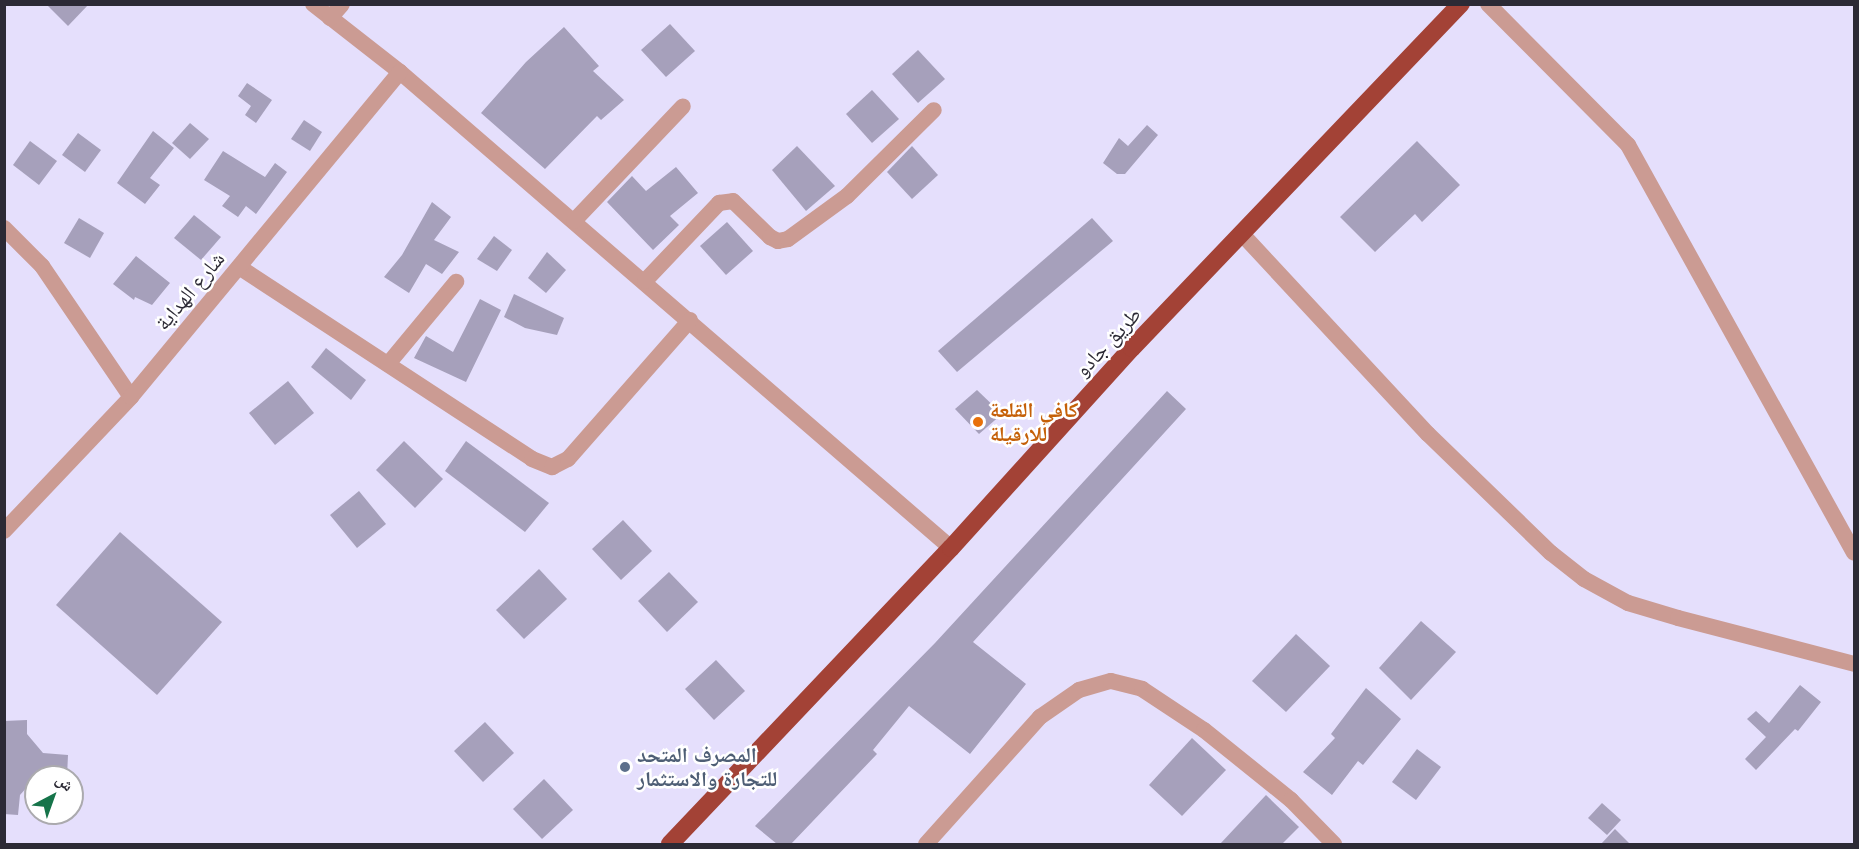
<!DOCTYPE html>
<html>
<head>
<meta charset="utf-8">
<style>
	body { margin:0 }
	#map { position:relative; width:1859px; height:849px; overflow:hidden; background:#e5dffc; font-family:Montserrat,"Noto Naskh Arabic",sans-serif }
	div>[style] { position:absolute }
	[style*='--x'] { left:calc(var(--x)*1px); top:calc(var(--y)*1px); width:calc(var(--w)*1px); rotate:calc(var(--a)*1deg) }
	.building>* { inset:0; background:#a6a0bb }
	.street>* { height:16px; margin:-8px; padding:0 8px; transform-origin:8px; border-radius:8px; background:#cb9b93 }
	.highway>* { height:18px; margin:-9px; padding:0 9px; transform-origin:9px; border-radius:9px; background:#a34236 }
	.dots>* { width:16px; height:16px; translate:-50% -50%; box-sizing:border-box; border:3px solid #fff; border-radius:50% }
	span { translate:-50% -50%; white-space:nowrap; text-align:center; line-height:1.15; -webkit-text-stroke:5px #fff; paint-order:stroke }
	.street-label { font-size:21px; color:#2c2a35 }
	.food-label { font-size:21px; color:#c56008; font-weight:700 }
	.left { translate:0 -50%; text-align:left }
	.service-label { font-size:21px; color:#4e5e75; font-weight:700 }
	.frame { position:absolute; inset:0; border:6px solid #2c2a35; pointer-events:none }
	.north { position:absolute; left:24px; top:765px; width:60px; height:60px; box-sizing:border-box; background:#fff; border:2px solid #abaaae; border-radius:50%; rotate:41deg; font-size:16px; font-weight:700; line-height:24px; text-align:center; color:#2c2a35 }
	.north::after { content:''; display:block; margin:auto; width:21px; height:27px; background:#16744a; clip-path:polygon(50% 0,100% 100%,50% 72%,0 100%) }
</style>
</head>
<body>
<div id="map">
	<div class="building">
		<i style="clip-path:polygon(46px 4px,89px 4px,68px 26px)"></i>
		<i style="clip-path:polygon(670px 24px,695px 51px,666px 77px,641px 50px)"></i>
		<i style="clip-path:polygon(564px 27px,599px 66px,593px 71px,624px 100px,601px 120px,597px 116px,545px 169px,481px 113px,526px 62px)"></i>
		<i style="clip-path:polygon(918px 50px,945px 79px,918px 103px,892px 74px)"></i>
		<i style="clip-path:polygon(247px 83px,272px 100px,256px 123px,245px 115px,251px 106px,238px 96px)"></i>
		<i style="clip-path:polygon(872px 90px,899px 119px,872px 143px,846px 114px)"></i>
		<i style="clip-path:polygon(304px 120px,322px 132px,310px 151px,291px 139px)"></i>
		<i style="clip-path:polygon(190px 123px,209px 139px,190px 159px,172px 143px)"></i>
		<i style="clip-path:polygon(1147px 125px,1158px 135px,1125px 174px,1117px 174px,1103px 163px,1119px 138px,1128px 146px)"></i>
		<i style="clip-path:polygon(153px 131px,174px 148px,150px 178px,160px 185px,145px 204px,117px 183px)"></i>
		<i style="clip-path:polygon(78px 133px,101px 150px,85px 172px,62px 155px)"></i>
		<i style="clip-path:polygon(30px 141px,57px 161px,39px 185px,13px 165px)"></i>
		<i style="clip-path:polygon(1417px 141px,1460px 185px,1422px 222px,1415px 214px,1375px 252px,1340px 217px)"></i>
		<i style="clip-path:polygon(797px 146px,835px 186px,806px 211px,772px 170px)"></i>
		<i style="clip-path:polygon(912px 146px,938px 175px,912px 199px,887px 172px)"></i>
		<i style="clip-path:polygon(223px 151px,265px 177px,275px 163px,287px 172px,256px 214px,246px 206px,238px 217px,222px 206px,230px 196px,204px 180px)"></i>
		<i style="clip-path:polygon(676px 167px,698px 193px,670px 216px,679px 225px,653px 250px,607px 202px,632px 176px,646px 191px)"></i>
		<i style="clip-path:polygon(432px 202px,451px 217px,434px 240px,459px 252px,442px 274px,426px 264px,409px 293px,384px 277px,402px 255px)"></i>
		<i style="clip-path:polygon(194px 215px,221px 237px,201px 260px,174px 238px)"></i>
		<i style="clip-path:polygon(79px 218px,104px 233px,90px 258px,64px 243px)"></i>
		<i style="clip-path:polygon(1092px 218px,1113px 241px,957px 372px,938px 351px)"></i>
		<i style="clip-path:polygon(727px 222px,753px 251px,726px 275px,700px 246px)"></i>
		<i style="clip-path:polygon(494px 236px,512px 250px,497px 271px,477px 259px)"></i>
		<i style="clip-path:polygon(547px 252px,566px 270px,546px 293px,528px 278px)"></i>
		<i style="clip-path:polygon(136px 256px,170px 283px,152px 305px,135px 297px,134px 300px,113px 284px)"></i>
		<i style="clip-path:polygon(514px 294px,564px 318px,557px 335px,525px 328px,504px 317px)"></i>
		<i style="clip-path:polygon(480px 299px,501px 310px,466px 382px,414px 358px,426px 336px,453px 352px)"></i>
		<i style="clip-path:polygon(326px 348px,366px 380px,351px 400px,311px 367px)"></i>
		<i style="clip-path:polygon(288px 381px,314px 413px,275px 445px,249px 413px)"></i>
		<i style="clip-path:polygon(977px 390px,1002px 414px,979px 434px,955px 409px)"></i>
		<i style="clip-path:polygon(1167px 391px,1186px 409px,973px 642px,1026px 684px,970px 754px,909px 706px,873px 750px,877px 754px,791px 844px,777px 844px,755px 826px,935px 643px)"></i>
		<i style="clip-path:polygon(404px 441px,443px 479px,415px 508px,376px 470px)"></i>
		<i style="clip-path:polygon(466px 441px,549px 503px,525px 532px,445px 471px)"></i>
		<i style="clip-path:polygon(359px 491px,386px 524px,357px 548px,330px 515px)"></i>
		<i style="clip-path:polygon(623px 520px,652px 551px,621px 580px,592px 549px)"></i>
		<i style="clip-path:polygon(120px 532px,222px 622px,157px 695px,56px 605px)"></i>
		<i style="clip-path:polygon(539px 569px,567px 599px,524px 639px,496px 610px)"></i>
		<i style="clip-path:polygon(669px 572px,698px 602px,667px 632px,638px 601px)"></i>
		<i style="clip-path:polygon(1421px 621px,1456px 652px,1411px 700px,1379px 668px)"></i>
		<i style="clip-path:polygon(1296px 634px,1330px 666px,1286px 712px,1252px 681px)"></i>
		<i style="clip-path:polygon(716px 660px,745px 691px,714px 720px,685px 689px)"></i>
		<i style="clip-path:polygon(1800px 685px,1821px 702px,1798px 731px,1795px 729px,1756px 770px,1745px 759px,1766px 737px,1747px 719px,1756px 711px,1769px 723px)"></i>
		<i style="clip-path:polygon(1366px 688px,1401px 719px,1363px 765px,1358px 761px,1332px 795px,1303px 772px,1335px 738px,1331px 734px)"></i>
		<i style="clip-path:polygon(27px 720px,27px 734px,43px 753px,68px 755px,67px 777px,36px 777px,20px 795px,18px 815px,4px 814px,4px 721px)"></i>
		<i style="clip-path:polygon(485px 722px,514px 753px,483px 782px,454px 751px)"></i>
		<i style="clip-path:polygon(1192px 738px,1226px 770px,1182px 816px,1149px 785px)"></i>
		<i style="clip-path:polygon(1417px 749px,1441px 767px,1416px 800px,1392px 782px)"></i>
		<i style="clip-path:polygon(544px 779px,573px 810px,542px 839px,513px 809px)"></i>
		<i style="clip-path:polygon(1266px 795px,1299px 827px,1282px 844px,1220px 844px)"></i>
		<i style="clip-path:polygon(1602px 803px,1621px 820px,1607px 835px,1588px 818px)"></i>
		<i style="clip-path:polygon(1615px 829px,1630px 844px,1601px 844px)"></i>
	</div>
	<div class="street">
		<i style="--x:313;--y:4;--w:110;--a:38"></i>
		<i style="--x:400;--y:72;--w:728;--a:40.82"></i>
		<i style="--x:1488;--y:4;--w:199;--a:45.2"></i>
		<i style="--x:1628;--y:145;--w:466;--a:61"></i>
		<i style="--x:330;--y:18;--w:18;--a:-49"></i>
		<i style="--x:574;--y:221;--w:158;--a:-46.5"></i>
		<i style="--x:4;--y:228;--w:54;--a:45"></i>
		<i style="--x:42;--y:266;--w:158;--a:55.8"></i>
		<i style="--x:1242;--y:234;--w:273;--a:47.1"></i>
		<i style="--x:1428;--y:434;--w:171;--a:44.1"></i>
		<i style="--x:1551;--y:553;--w:42;--a:38.2"></i>
		<i style="--x:1584;--y:579;--w:50;--a:28.6"></i>
		<i style="--x:1628;--y:603;--w:52;--a:16.7"></i>
		<i style="--x:1678;--y:618;--w:182;--a:14.6"></i>
		<i style="--x:239;--y:267;--w:350;--a:33.2"></i>
		<i style="--x:532;--y:459;--w:22;--a:22"></i>
		<i style="--x:552;--y:467;--w:18;--a:-27"></i>
		<i style="--x:568;--y:459;--w:185;--a:-48.7"></i>
		<i style="--x:645;--y:281;--w:108;--a:-46.5"></i>
		<i style="--x:719;--y:203;--w:14;--a:-8"></i>
		<i style="--x:733;--y:201;--w:52;--a:44.2"></i>
		<i style="--x:770;--y:237;--w:9;--a:27"></i>
		<i style="--x:778;--y:241;--w:10;--a:-11"></i>
		<i style="--x:788;--y:239;--w:73;--a:-36.1"></i>
		<i style="--x:847;--y:196;--w:122;--a:-44.7"></i>
		<i style="--x:388;--y:364;--w:107;--a:-50.3"></i>
		<i style="--x:4;--y:531;--w:185;--a:-46.5"></i>
		<i style="--x:131;--y:397;--w:422;--a:-50.4"></i>
		<i style="--x:926;--y:844;--w:171;--a:-48.1"></i>
		<i style="--x:1040;--y:717;--w:47;--a:-34.7"></i>
		<i style="--x:1079;--y:690;--w:33;--a:-16"></i>
		<i style="--x:1111;--y:681;--w:32;--a:14"></i>
		<i style="--x:1142;--y:689;--w:74;--a:33.5"></i>
		<i style="--x:1204;--y:730;--w:112;--a:38.8"></i>
		<i style="--x:1291;--y:800;--w:62;--a:45.7"></i>
	</div>
	<div class="highway">
		<i style="--x:670;--y:844;--w:408;--a:-46.5"></i>
		<i style="--x:951;--y:548;--w:270;--a:-47.9"></i>
		<i style="--x:1132;--y:348;--w:476;--a:-46.3"></i>
	</div>
	<div class="dots">
		<i style="left:978px;top:422px;background:#e8710a"></i>
		<i style="left:625px;top:767px;background:#5c6f8a"></i>
	</div>
	<div class="street-label">
		<span style="left:190px;top:291px;rotate:-50deg">شارع الهداية</span>
		<span style="left:1108px;top:342px;rotate:-47deg">طريق جادو</span>
	</div>
	<div class="food-label">
		<span class="left" style="left:990px;top:422px">كافي القلعة<br>للارقيلة</span>
	</div>
	<div class="service-label">
		<span class="left" style="left:637px;top:767px">المصرف المتحد<br>للتجارة والاستثمار</span>
	</div>
	<div class="frame"></div>
	<div class="north">ش</div>
</div>
</body>
</html>
